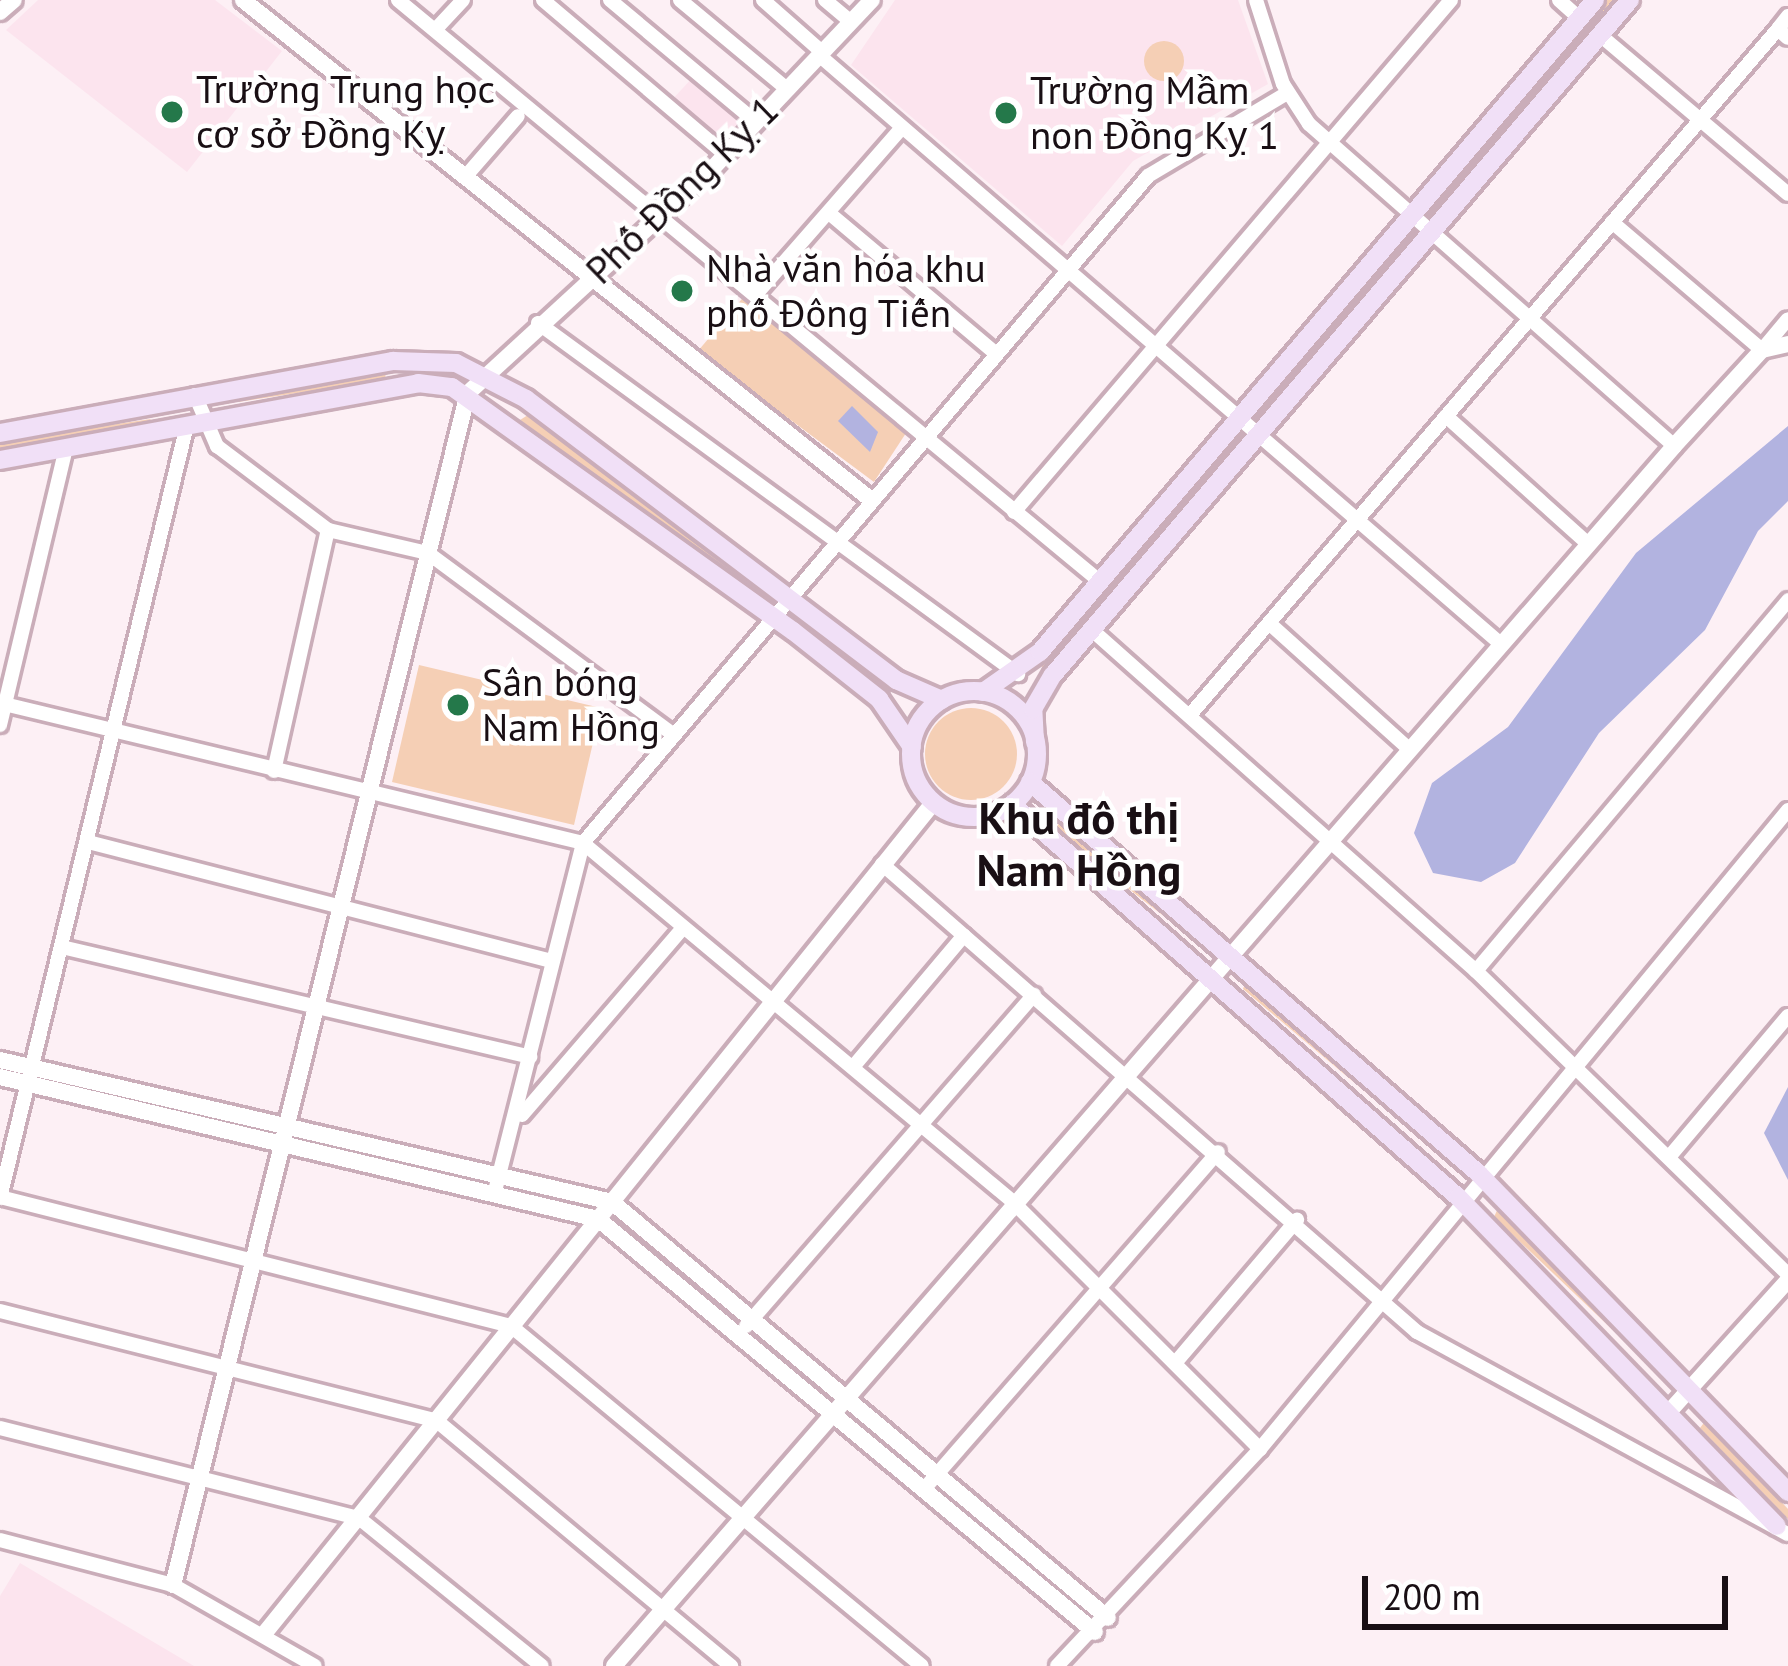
<!DOCTYPE html>
<html>
<head>
<meta charset="utf-8">
<style>
	body { margin:0 }
	#map { position:relative; width:1788px; height:1666px; overflow:hidden; background:#fdf0f5; font-family:"PT Sans",sans-serif }
	div>[style] { position:absolute }
	[style*='--x'] { left:calc(var(--x)*1px); top:calc(var(--y)*1px); width:calc(var(--w)*1px); rotate:calc(var(--a)*1deg) }
	.built>* { inset:0; background:#fce4ee }
	.green>* { inset:0; background:#f5cfb5 }
	.round { border-radius:50% }
	.water>* { inset:0; background:#b2b3e0 }
	.roads { filter:drop-shadow(3px 0 #caadb9) drop-shadow(-3px 0 #caadb9) drop-shadow(0 3px #caadb9) drop-shadow(0 -3px #caadb9) }
	.minor>* { height:14px; margin:-7px; padding:0 7px; transform-origin:7px; border-radius:7px; background:#fff }
	.tertiary>* { height:16px; margin:-8px; padding:0 8px; transform-origin:8px; border-radius:8px; background:#fff }
	.secondary>* { height:18px; margin:-9px; padding:0 9px; transform-origin:9px; border-radius:9px; background:#f1e0f7 }
	.secondary>.ring { margin:-9px; padding:0; box-sizing:content-box; background:none; border:18px solid #f1e0f7; border-radius:50% }
	.dots>* { width:33px; height:33px; translate:-50% -50%; box-sizing:border-box; border:6px solid #fff; border-radius:50% }
	span { translate:-50% -50%; white-space:nowrap; text-align:center; line-height:1.15; -webkit-text-stroke:9px #fff; paint-order:stroke }
	.poi-label { font-size:39px; color:#190f14 }
	.left { translate:0 -50%; text-align:left }
	.street-label { font-size:39px; color:#190f14 }
	.quarter-label { font-size:45px; color:#190f14; font-weight:700 }
	.scale { position:absolute; left:1362px; top:1576px; width:366px; height:54px; box-sizing:border-box; border:6px solid #190f14; border-top:0; padding-left:15px; font-size:36px; line-height:42px; white-space:nowrap; color:#190f14; -webkit-text-stroke:9px #fff; paint-order:stroke }
</style>
</head>
<body>
<div id="map">
	<div class="built">
		<i style="clip-path:polygon(38px 0,215px 0,282px 51px,187px 172px,6px 30px)"></i>
		<i style="clip-path:polygon(895px 0,1238px 0,1268px 84px,1133px 161px,1062px 246px,851px 65px)"></i>
		<i style="clip-path:polygon(695px 75px,746px 118px,720px 147px,669px 103px)"></i>
		<i style="clip-path:polygon(20px 1563px,194px 1666px,0 1666px,0 1596px)"></i>
	</div>
	<div class="green">
		<i style="clip-path:polygon(1606px 0,1617px 0,1444px 198px,1443px 193px)"></i>
		<i class="round" style="left:1144px;top:41px;width:40px;height:40px"></i>
		<i style="clip-path:polygon(1398px 245px,1404px 250px,1274px 400px,1272px 394px)"></i>
		<i style="clip-path:polygon(746px 294px,908px 430px,874px 482px,698px 351px)"></i>
		<i style="clip-path:polygon(386px 371px,385px 380px,238px 402px,242px 398px)"></i>
		<i style="clip-path:polygon(528px 415px,750px 584px,753px 593px,520px 420px)"></i>
		<i style="clip-path:polygon(151px 419px,148px 422px,0 450px,0 441px)"></i>
		<i style="clip-path:polygon(1230px 447px,1231px 454px,1042px 669px,1042px 664px)"></i>
		<i style="clip-path:polygon(419px 665px,601px 708px,574px 825px,392px 782px)"></i>
		<i class="round" style="left:925px;top:708px;width:92px;height:92px"></i>
		<i style="clip-path:polygon(1061px 820px,1202px 942px,1201px 945px,1054px 831px)"></i>
		<i style="clip-path:polygon(1247px 979px,1450px 1161px,1451px 1164px,1243px 989px)"></i>
		<i style="clip-path:polygon(1499px 1206px,1659px 1369px,1657px 1372px,1494px 1217px)"></i>
		<i style="clip-path:polygon(1706px 1420px,1788px 1509px,1788px 1519px,1700px 1428px)"></i>
	</div>
	<div class="water">
		<i style="clip-path:polygon(852px 406px,878px 432px,870px 452px,838px 421px)"></i>
		<i style="clip-path:polygon(1788px 426px,1788px 501px,1758px 531px,1705px 630px,1599px 733px,1515px 863px,1481px 882px,1433px 873px,1414px 833px,1432px 783px,1508px 727px,1636px 553px)"></i>
		<i style="clip-path:polygon(1788px 1087px,1788px 1180px,1764px 1133px)"></i>
	</div>
	<div class="roads">
		<div class="minor">
			<i style="--x:398;--y:0;--w:909;--a:39.64"></i>
			<i style="--x:543;--y:0;--w:240;--a:40.3"></i>
			<i style="--x:610;--y:0;--w:190;--a:39.9"></i>
			<i style="--x:680;--y:0;--w:139;--a:39.8"></i>
			<i style="--x:763;--y:0;--w:79;--a:41.4"></i>
			<i style="--x:825;--y:0;--w:34;--a:40"></i>
			<i style="--x:1256;--y:0;--w:88;--a:72.2"></i>
			<i style="--x:1283;--y:84;--w:48;--a:57"></i>
			<i style="--x:1309;--y:124;--w:487;--a:41.4"></i>
			<i style="--x:1559;--y:0;--w:27;--a:42"></i>
			<i style="--x:1788;--y:16;--w:16;--a:128"></i>
			<i style="--x:1778;--y:29;--w:13;--a:42"></i>
			<i style="--x:435;--y:30;--w:41;--a:-47"></i>
			<i style="--x:1600;--y:35;--w:246;--a:40.2"></i>
			<i style="--x:819;--y:55;--w:901;--a:40.82"></i>
			<i style="--x:466;--y:176;--w:79;--a:-49.1"></i>
			<i style="--x:829;--y:213;--w:217;--a:40.1"></i>
			<i style="--x:1612;--y:222;--w:197;--a:40.5"></i>
			<i style="--x:1762;--y:350;--w:40;--a:-50"></i>
			<i style="--x:759;--y:291;--w:215;--a:-48.8"></i>
			<i style="--x:538;--y:323;--w:595;--a:36.18"></i>
			<i style="--x:195;--y:395;--w:56;--a:66.7"></i>
			<i style="--x:217;--y:446;--w:139;--a:37.1"></i>
			<i style="--x:328;--y:530;--w:103;--a:13"></i>
			<i style="--x:428;--y:553;--w:305;--a:36.5"></i>
			<i style="--x:1446;--y:416;--w:191;--a:42"></i>
			<i style="--x:1014;--y:512;--w:673;--a:-49.52"></i>
			<i style="--x:1269;--y:623;--w:187;--a:42"></i>
			<i style="--x:1092;--y:630;--w:514;--a:41.61"></i>
			<i style="--x:1476;--y:971;--w:435;--a:44.2"></i>
			<i style="--x:0;--y:703;--w:600;--a:13.5"></i>
			<i style="--x:583;--y:843;--w:559;--a:39.84"></i>
			<i style="--x:1012;--y:1201;--w:351;--a:45"></i>
			<i style="--x:1190;--y:715;--w:904;--a:-49.4"></i>
			<i style="--x:0;--y:725;--w:286;--a:-76.6"></i>
			<i style="--x:274;--y:771;--w:247;--a:-77.4"></i>
			<i style="--x:92;--y:843;--w:474;--a:14.4"></i>
			<i style="--x:882;--y:864;--w:711;--a:41.18"></i>
			<i style="--x:1417;--y:1332;--w:422;--a:28.6"></i>
			<i style="--x:66;--y:948;--w:477;--a:13.2"></i>
			<i style="--x:1476;--y:971;--w:485;--a:-49.9"></i>
			<i style="--x:853;--y:1067;--w:172;--a:-49.9"></i>
			<i style="--x:522;--y:1115;--w:247;--a:-49.3"></i>
			<i style="--x:1670;--y:1156;--w:183;--a:-49.9"></i>
			<i style="--x:495;--y:1191;--w:359;--a:-75.8"></i>
			<i style="--x:583;--y:843;--w:874;--a:-49.73"></i>
			<i style="--x:1148;--y:176;--w:162;--a:-30.8"></i>
			<i style="--x:0;--y:1197;--w:527;--a:14.17"></i>
			<i style="--x:511;--y:1326;--w:533;--a:39.6"></i>
			<i style="--x:0;--y:1198;--w:795;--a:-76.4"></i>
			<i style="--x:0;--y:1311;--w:451;--a:14.1"></i>
			<i style="--x:437;--y:1421;--w:383;--a:39.8"></i>
			<i style="--x:746;--y:1326;--w:439;--a:-49"></i>
			<i style="--x:1176;--y:1362;--w:187;--a:-49.6"></i>
			<i style="--x:0;--y:1428;--w:370;--a:14.1"></i>
			<i style="--x:359;--y:1518;--w:235;--a:39"></i>
			<i style="--x:924;--y:1489;--w:447;--a:-48.9"></i>
			<i style="--x:0;--y:1540;--w:179;--a:14.6"></i>
			<i style="--x:173;--y:1585;--w:163;--a:29.7"></i>
			<i style="--x:1057;--y:1666;--w:297;--a:-46.9"></i>
			<i style="--x:1260;--y:1449;--w:829;--a:-50.43"></i>
		</div>
		<div class="tertiary">
			<i style="--x:243;--y:0;--w:801;--a:38.51"></i>
			<i style="--x:0;--y:12;--w:18;--a:-41"></i>
			<i style="--x:0;--y:1060;--w:628;--a:13.06"></i>
			<i style="--x:612;--y:1202;--w:647;--a:39.99"></i>
			<i style="--x:0;--y:1077;--w:615;--a:13.36"></i>
			<i style="--x:598;--y:1219;--w:646;--a:39.73"></i>
			<i style="--x:1668;--y:1413;--w:179;--a:-47.9"></i>
			<i style="--x:173;--y:1585;--w:1228;--a:-76.1"></i>
			<i style="--x:468;--y:393;--w:333;--a:-42.6"></i>
			<i style="--x:713;--y:168;--w:231;--a:-46.6"></i>
			<i style="--x:264;--y:1634;--w:1068;--a:-51.16"></i>
			<i style="--x:614;--y:1666;--w:1616;--a:-49.01"></i>
			<i style="--x:1674;--y:446;--w:130;--a:-47.5"></i>
			<i style="--x:1762;--y:350;--w:27;--a:-13"></i>
		</div>
		<div class="secondary">
			<i style="--x:0;--y:433;--w:400;--a:-10.4"></i>
			<i style="--x:393;--y:361;--w:63;--a:1.8"></i>
			<i style="--x:456;--y:363;--w:79;--a:27.2"></i>
			<i style="--x:526;--y:399;--w:465;--a:37.2"></i>
			<i style="--x:896;--y:680;--w:50;--a:23.5"></i>
			<i style="--x:0;--y:460;--w:425;--a:-10.4"></i>
			<i style="--x:418;--y:383;--w:34;--a:7"></i>
			<i style="--x:452;--y:387;--w:419;--a:35.6"></i>
			<i style="--x:793;--y:631;--w:110;--a:38.3"></i>
			<i style="--x:879;--y:699;--w:58;--a:55.5"></i>
			<i class="ring" style="left:911px;top:691px;width:108px;height:108px"></i>
			<i style="--x:983;--y:692;--w:70;--a:-35.1"></i>
			<i style="--x:1040;--y:652;--w:856;--a:-49.59"></i>
			<i style="--x:1035;--y:742;--w:33;--a:-93"></i>
			<i style="--x:1033;--y:709;--w:39;--a:-60"></i>
			<i style="--x:1053;--y:675;--w:888;--a:-49.48"></i>
			<i style="--x:1030;--y:782;--w:595;--a:41.11"></i>
			<i style="--x:1478;--y:1173;--w:445;--a:45.8"></i>
			<i style="--x:1012;--y:804;--w:594;--a:41.39"></i>
			<i style="--x:1458;--y:1197;--w:458;--a:45.9"></i>
		</div>
	</div>
	<div class="dots">
		<i style="left:172px;top:112px;background:#24784a"></i>
		<i style="left:1006px;top:113px;background:#24784a"></i>
		<i style="left:682px;top:291px;background:#24784a"></i>
		<i style="left:458px;top:705px;background:#24784a"></i>
	</div>
	<div class="poi-label">
		<span class="left" style="left:196px;top:112px">Trường Trung học<br>cơ sở Đồng Kỵ</span>
		<span class="left" style="left:1030px;top:113px">Trường Mầm<br>non Đồng Kỵ 1</span>
		<span class="left" style="left:706px;top:291px">Nhà văn hóa khu<br>phố Đông Tiến</span>
		<span class="left" style="left:482px;top:705px">Sân bóng<br>Nam Hồng</span>
	</div>
	<div class="street-label">
		<span style="left:682px;top:190px;rotate:-44deg">Phố Đồng Kỵ 1</span>
	</div>
	<div class="quarter-label">
		<span style="left:1079px;top:844px">Khu đô thị<br>Nam Hồng</span>
	</div>
	<div class="scale">200 m</div>
</div>
</body>
</html>
